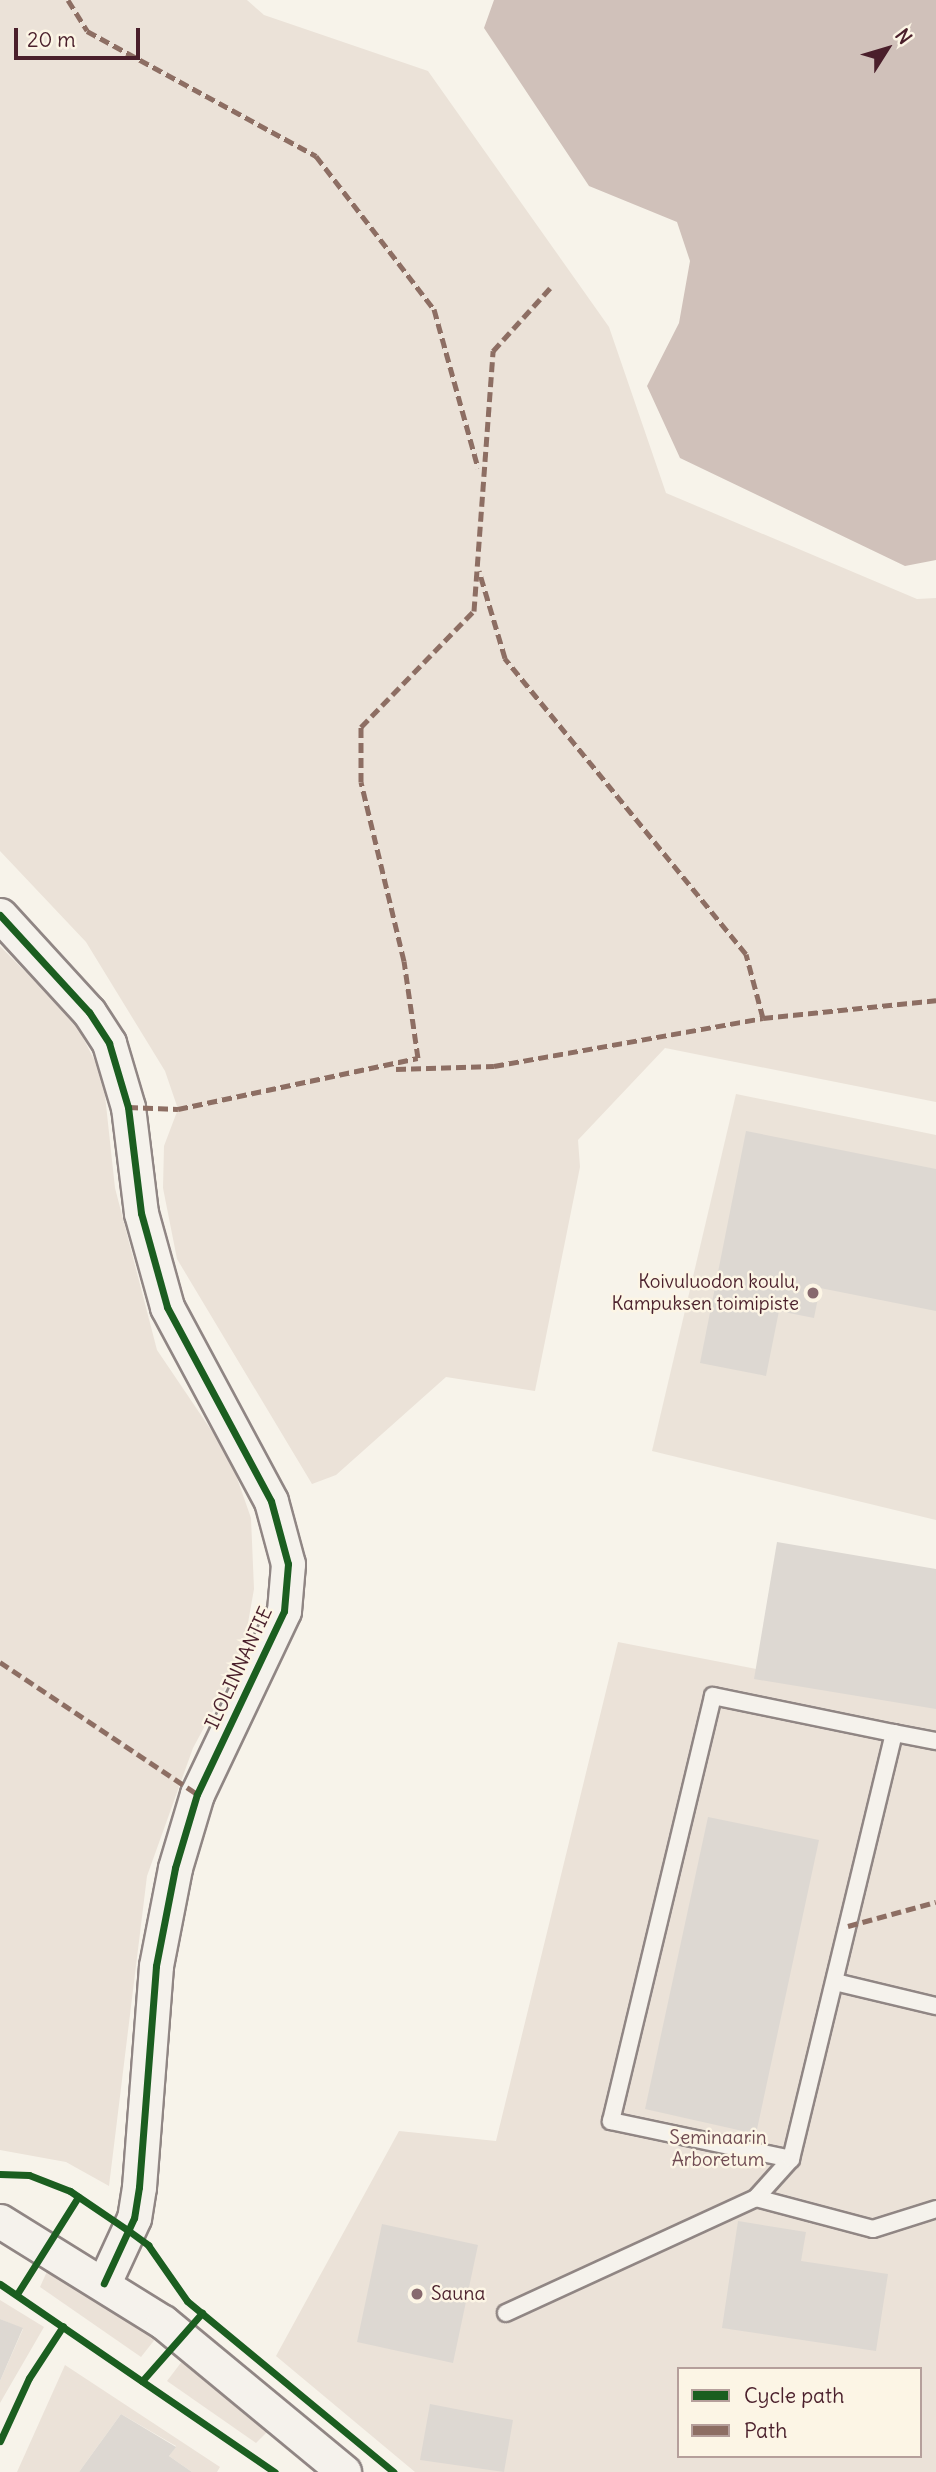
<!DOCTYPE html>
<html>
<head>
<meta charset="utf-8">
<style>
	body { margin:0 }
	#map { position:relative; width:936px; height:2472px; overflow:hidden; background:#f7f3ea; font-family:Delius,sans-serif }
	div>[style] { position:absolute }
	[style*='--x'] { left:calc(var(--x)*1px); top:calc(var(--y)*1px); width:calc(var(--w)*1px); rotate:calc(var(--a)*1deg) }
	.built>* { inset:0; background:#ebe3d9 }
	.green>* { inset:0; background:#ebe2d8 }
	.water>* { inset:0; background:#d0c1ba }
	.building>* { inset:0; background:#ddd8d2 }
	.roads { filter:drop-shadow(2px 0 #908684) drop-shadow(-2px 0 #908684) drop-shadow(0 2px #908684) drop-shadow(0 -2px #908684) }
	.lane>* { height:16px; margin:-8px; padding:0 8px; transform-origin:8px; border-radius:8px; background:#f5f2ec }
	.street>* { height:33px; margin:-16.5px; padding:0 16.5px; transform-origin:16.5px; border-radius:16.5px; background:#f5f2ec }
	.quiet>* { height:5px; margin-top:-2.5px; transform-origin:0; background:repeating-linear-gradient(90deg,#8d6e63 0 10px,transparent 0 15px) }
	.cycleway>* { height:7px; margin:-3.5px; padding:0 3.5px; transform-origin:3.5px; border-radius:3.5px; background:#1b5e20 }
	.dots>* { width:19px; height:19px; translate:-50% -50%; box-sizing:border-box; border:4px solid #fcf5e5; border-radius:50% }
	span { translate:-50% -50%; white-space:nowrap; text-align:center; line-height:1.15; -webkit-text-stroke:5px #fcf5e5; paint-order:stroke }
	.poi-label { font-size:19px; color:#4a1f2b }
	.right { translate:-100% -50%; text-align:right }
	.left { translate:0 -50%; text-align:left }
	.street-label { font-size:19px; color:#4a1f2b }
	.park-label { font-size:19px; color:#704c53 }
	.legend { position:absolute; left:677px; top:2367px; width:245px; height:91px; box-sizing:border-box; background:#fcf5e5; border:2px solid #b59f9b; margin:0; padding:9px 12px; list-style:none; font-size:21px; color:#4a1f2b }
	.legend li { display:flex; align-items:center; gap:14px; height:35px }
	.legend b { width:35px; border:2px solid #b59f9b }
	.north { position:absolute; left:852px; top:14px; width:70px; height:70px; -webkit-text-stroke:5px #fcf5e5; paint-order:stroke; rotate:53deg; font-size:19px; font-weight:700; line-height:28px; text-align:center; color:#4a1f2b }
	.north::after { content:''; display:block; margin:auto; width:24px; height:32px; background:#4a1f2b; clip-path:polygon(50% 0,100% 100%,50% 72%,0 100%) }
	.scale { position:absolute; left:14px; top:28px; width:126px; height:32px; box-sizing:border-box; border:4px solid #4a1f2b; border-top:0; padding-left:9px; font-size:21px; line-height:24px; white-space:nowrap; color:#4a1f2b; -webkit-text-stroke:5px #fcf5e5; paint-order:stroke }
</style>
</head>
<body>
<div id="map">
	<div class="built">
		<i style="clip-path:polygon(736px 1094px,936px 1135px,936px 1520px,652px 1451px)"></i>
	</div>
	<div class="green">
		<i style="clip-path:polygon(0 0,247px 0,264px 15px,428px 71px,609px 327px,666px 493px,917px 599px,936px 598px,936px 1102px,665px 1048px,578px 1140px,580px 1167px,535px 1391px,446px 1377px,336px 1475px,312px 1484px,177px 1259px,163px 1188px,164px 1146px,178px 1109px,165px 1071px,86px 942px,0 851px)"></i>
		<i style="clip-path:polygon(0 946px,75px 1022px,103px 1077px,115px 1188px,157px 1350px,230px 1458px,251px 1518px,254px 1589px,242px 1657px,193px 1748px,147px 1876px,109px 2186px,66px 2162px,0 2150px)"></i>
		<i style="clip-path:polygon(evenodd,618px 1642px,936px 1704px,936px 2472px,415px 2472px,276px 2356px,399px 2131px,496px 2141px,618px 1642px,679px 2369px,920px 2369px,920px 2456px,679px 2456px,679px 2369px)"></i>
		<i style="clip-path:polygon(49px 2267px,156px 2338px,141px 2357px,40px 2287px)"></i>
		<i style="clip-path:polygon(0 2300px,44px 2327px,0 2403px,0 2381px,23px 2329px,0 2319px)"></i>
		<i style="clip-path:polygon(183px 2360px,268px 2431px,256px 2443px,167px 2381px)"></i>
		<i style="clip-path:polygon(65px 2365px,220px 2467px,217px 2472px,192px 2472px,169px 2456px,176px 2446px,121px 2414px,79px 2472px,17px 2472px)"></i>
	</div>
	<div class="water">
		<i style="clip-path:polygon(494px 0,936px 0,936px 560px,905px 566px,680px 458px,647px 386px,679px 323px,690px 261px,677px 222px,589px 186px,484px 28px)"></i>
	</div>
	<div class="building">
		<i style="clip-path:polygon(746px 1131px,936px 1169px,936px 1311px,820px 1288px,814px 1318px,779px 1311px,766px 1376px,700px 1363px)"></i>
		<i style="clip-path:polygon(777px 1542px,936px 1569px,936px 1709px,754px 1679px)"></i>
		<i style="clip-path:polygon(708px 1817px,819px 1840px,756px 2134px,645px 2109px)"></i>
		<i style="clip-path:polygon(738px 2221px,806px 2232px,801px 2261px,888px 2274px,876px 2351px,722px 2328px)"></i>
		<i style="clip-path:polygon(382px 2224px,478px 2245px,453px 2363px,357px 2342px)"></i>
		<i style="clip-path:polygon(0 2319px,23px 2328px,0 2381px)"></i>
		<i style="clip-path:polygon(430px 2404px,513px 2420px,504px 2472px,420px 2460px)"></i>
		<i style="clip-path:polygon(121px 2414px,176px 2447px,169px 2456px,192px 2472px,79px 2472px)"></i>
	</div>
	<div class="roads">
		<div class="lane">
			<i style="--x:835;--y:1982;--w:104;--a:13.4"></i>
			<i style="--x:791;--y:2159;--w:184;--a:-168.1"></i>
			<i style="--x:611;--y:2121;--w:437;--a:-76.5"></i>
			<i style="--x:713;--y:1696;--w:185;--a:11.6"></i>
			<i style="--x:756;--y:2198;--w:121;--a:14.8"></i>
			<i style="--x:873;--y:2229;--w:66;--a:-17.6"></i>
			<i style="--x:506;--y:2313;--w:275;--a:-24.7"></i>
			<i style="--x:756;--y:2198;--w:52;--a:-48.1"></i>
			<i style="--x:791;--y:2159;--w:438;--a:-76.4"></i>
			<i style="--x:894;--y:1733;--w:43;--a:10.8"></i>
		</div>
		<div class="street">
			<i style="--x:0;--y:915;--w:132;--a:47.5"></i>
			<i style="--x:89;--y:1012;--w:37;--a:57"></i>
			<i style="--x:109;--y:1043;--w:67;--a:73.5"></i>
			<i style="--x:128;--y:1107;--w:107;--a:83"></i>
			<i style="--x:141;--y:1213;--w:98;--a:74.5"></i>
			<i style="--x:167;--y:1307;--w:220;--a:61.8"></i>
			<i style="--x:271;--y:1501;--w:65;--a:74.9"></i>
			<i style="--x:288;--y:1564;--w:47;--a:94.9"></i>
			<i style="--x:284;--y:1611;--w:203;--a:115.4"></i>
			<i style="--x:197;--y:1794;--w:77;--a:106.6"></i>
			<i style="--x:175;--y:1868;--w:100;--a:101"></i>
			<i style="--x:156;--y:1966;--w:222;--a:94.4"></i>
			<i style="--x:139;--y:2187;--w:31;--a:99"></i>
			<i style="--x:134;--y:2218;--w:72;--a:114.8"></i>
			<i style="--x:0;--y:2221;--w:192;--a:31.8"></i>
			<i style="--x:163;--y:2322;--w:235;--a:39.6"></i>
		</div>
	</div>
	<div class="quiet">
		<i style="--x:68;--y:0;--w:36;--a:58"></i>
		<i style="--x:87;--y:31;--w:261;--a:28.6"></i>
		<i style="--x:316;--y:156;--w:193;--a:52.4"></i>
		<i style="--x:434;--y:309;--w:165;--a:74.5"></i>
		<i style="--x:763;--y:1018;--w:174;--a:-5.9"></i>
		<i style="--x:396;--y:1069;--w:98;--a:-1.8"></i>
		<i style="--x:494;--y:1066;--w:273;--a:-10.1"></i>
		<i style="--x:763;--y:1018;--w:66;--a:-104.9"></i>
		<i style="--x:746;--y:954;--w:382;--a:-129.2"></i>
		<i style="--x:505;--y:658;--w:91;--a:-106.6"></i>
		<i style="--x:128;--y:1107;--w:50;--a:2.3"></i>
		<i style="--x:178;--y:1109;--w:245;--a:-12"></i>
		<i style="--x:418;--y:1058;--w:98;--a:-98.2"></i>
		<i style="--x:404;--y:961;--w:184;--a:-103.5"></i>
		<i style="--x:361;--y:782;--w:55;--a:-90"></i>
		<i style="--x:361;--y:727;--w:162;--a:-45.8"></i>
		<i style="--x:474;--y:611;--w:261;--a:-85.8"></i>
		<i style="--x:493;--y:351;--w:86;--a:-47.8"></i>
		<i style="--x:0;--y:1662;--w:237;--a:33.8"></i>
		<i style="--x:848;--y:1926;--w:91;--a:-15.3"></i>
	</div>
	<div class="cycleway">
		<i style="--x:0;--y:915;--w:132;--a:47.5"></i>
		<i style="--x:89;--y:1012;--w:37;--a:57"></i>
		<i style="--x:109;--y:1043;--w:67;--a:73.5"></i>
		<i style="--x:128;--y:1107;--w:107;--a:83"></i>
		<i style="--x:141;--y:1213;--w:98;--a:74.5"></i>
		<i style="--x:167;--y:1307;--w:220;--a:61.8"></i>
		<i style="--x:271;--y:1501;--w:65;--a:74.9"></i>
		<i style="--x:288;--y:1564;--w:47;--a:94.9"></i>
		<i style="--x:284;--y:1611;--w:203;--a:115.4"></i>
		<i style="--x:197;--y:1794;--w:77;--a:106.6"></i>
		<i style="--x:175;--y:1868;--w:100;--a:101"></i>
		<i style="--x:156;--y:1966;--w:222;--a:94.4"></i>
		<i style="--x:139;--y:2187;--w:31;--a:99"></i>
		<i style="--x:134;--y:2218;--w:72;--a:114.8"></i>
		<i style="--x:0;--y:2174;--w:29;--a:2"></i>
		<i style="--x:29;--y:2175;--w:44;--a:21.3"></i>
		<i style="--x:70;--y:2191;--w:71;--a:34.1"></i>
		<i style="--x:129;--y:2231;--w:24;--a:36"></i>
		<i style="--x:148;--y:2245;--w:68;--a:55.1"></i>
		<i style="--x:187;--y:2301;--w:268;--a:39.6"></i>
		<i style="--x:0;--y:2284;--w:333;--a:34.4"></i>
		<i style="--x:17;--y:2294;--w:115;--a:-57.8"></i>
		<i style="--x:142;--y:2381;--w:91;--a:-48.6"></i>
		<i style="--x:0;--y:2441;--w:69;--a:-65.3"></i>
		<i style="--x:29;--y:2378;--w:62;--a:-56.8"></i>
	</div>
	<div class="dots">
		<i style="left:813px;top:1293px;background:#87696e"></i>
		<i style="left:417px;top:2294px;background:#87696e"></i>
	</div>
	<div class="poi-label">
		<span class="right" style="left:799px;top:1293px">Koivuluodon koulu,<br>Kampuksen toimipiste</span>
		<span class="left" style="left:431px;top:2294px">Sauna</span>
	</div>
	<div class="street-label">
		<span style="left:239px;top:1668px;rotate:-65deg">ILOLINNANTIE</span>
	</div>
	<div class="park-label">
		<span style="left:718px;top:2149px">Seminaarin<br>Arboretum</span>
	</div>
	<ul class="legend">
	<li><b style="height:9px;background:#1b5e20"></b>Cycle path</li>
	<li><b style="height:9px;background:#8d6e63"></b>Path</li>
	</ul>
	<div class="north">N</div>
	<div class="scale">20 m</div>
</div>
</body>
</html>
